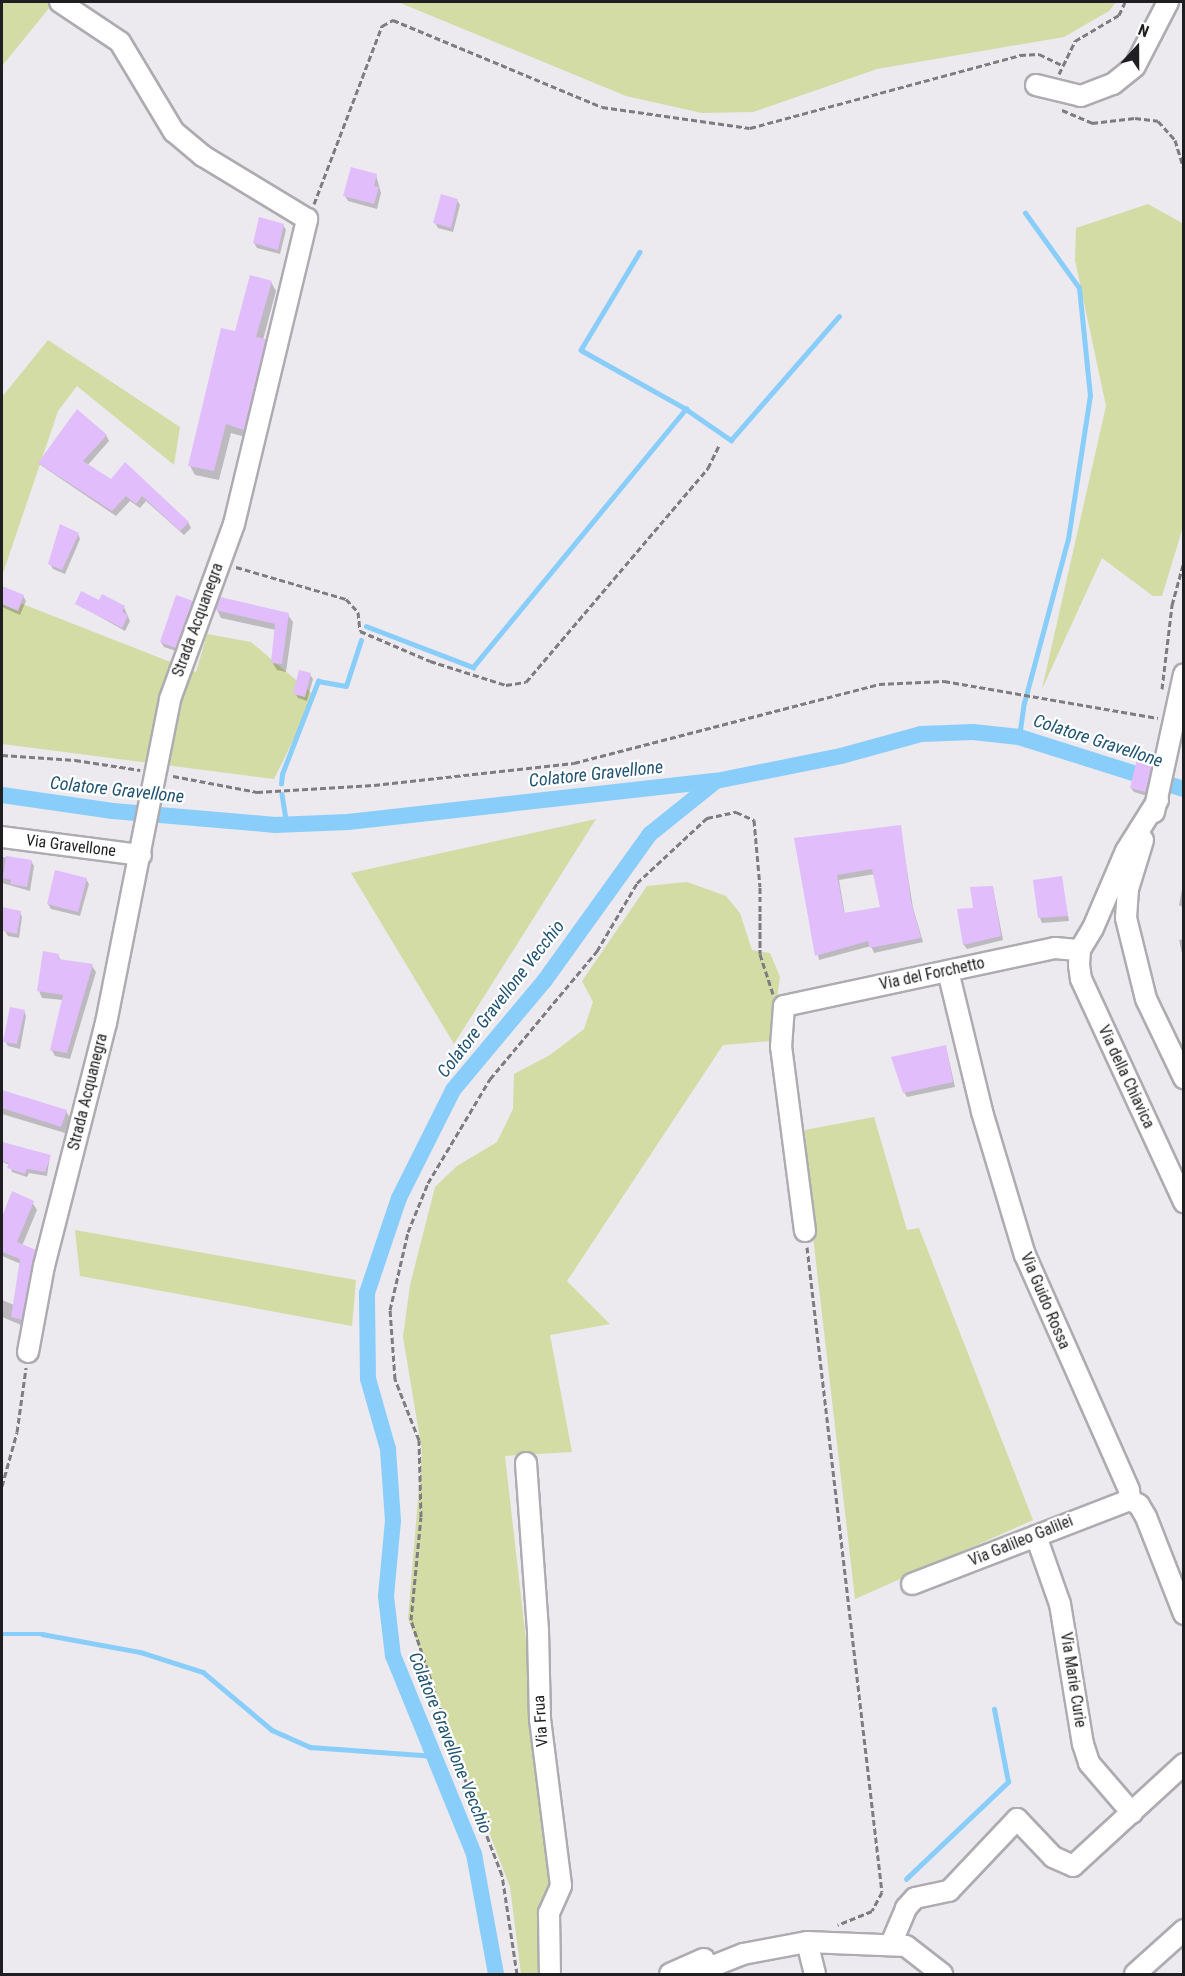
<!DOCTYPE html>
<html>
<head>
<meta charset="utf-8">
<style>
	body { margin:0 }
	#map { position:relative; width:1185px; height:1976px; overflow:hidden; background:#ece9ef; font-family:"Roboto Condensed",sans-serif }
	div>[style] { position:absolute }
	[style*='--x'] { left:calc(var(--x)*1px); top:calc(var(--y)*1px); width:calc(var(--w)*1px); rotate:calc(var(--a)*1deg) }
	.green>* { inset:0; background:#d3dca4 }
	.shadow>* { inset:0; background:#0003 }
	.stream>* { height:4.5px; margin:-2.25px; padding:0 2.25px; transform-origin:2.25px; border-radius:2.25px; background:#89cdfb }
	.canal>* { height:16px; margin:-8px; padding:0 8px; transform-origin:8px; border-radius:8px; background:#89cdfb }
	.building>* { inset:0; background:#e1bdfc }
	.path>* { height:3px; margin-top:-1.5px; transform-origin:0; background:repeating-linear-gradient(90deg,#7e7c80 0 6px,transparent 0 9px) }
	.roads { filter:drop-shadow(2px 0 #aeabb1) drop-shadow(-2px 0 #aeabb1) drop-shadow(0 2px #aeabb1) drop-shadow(0 -2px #aeabb1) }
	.minor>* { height:20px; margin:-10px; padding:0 10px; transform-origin:10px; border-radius:10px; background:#fff }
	span { translate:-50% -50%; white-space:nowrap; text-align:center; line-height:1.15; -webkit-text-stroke:4.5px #fff; paint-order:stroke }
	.street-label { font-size:16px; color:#1f1e20 }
	.water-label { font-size:18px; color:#225574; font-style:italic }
	.frame { position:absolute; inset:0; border:3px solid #1f1e20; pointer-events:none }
	.north { position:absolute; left:1107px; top:18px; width:60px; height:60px; -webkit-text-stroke:4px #fff; paint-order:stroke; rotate:21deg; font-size:16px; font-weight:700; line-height:24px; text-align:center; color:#1f1e20 }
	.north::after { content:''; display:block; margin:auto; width:21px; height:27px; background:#1f1e20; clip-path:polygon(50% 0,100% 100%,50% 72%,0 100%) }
</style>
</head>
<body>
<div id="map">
	<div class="green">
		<i style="clip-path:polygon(2px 2px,54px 2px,2px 66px)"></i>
		<i style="clip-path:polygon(398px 2px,1116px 2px,1109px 11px,1064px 37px,877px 69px,753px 112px,702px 113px,626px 96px)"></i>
		<i style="clip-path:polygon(1148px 204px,1182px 223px,1183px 235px,1183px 527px,1162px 596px,1153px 596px,1102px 558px,1042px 689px,1106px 406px,1075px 260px,1076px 228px)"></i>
		<i style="clip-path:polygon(48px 340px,180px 427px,174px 465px,77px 386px,58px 411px,2px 576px,2px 397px)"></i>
		<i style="clip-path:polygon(2px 596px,196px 672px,207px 634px,251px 642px,315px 696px,274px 779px,2px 744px)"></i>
		<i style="clip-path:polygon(596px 819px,454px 1044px,351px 873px)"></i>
		<i style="clip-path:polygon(687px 882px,726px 896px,740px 913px,752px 950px,770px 953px,780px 977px,771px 1041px,723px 1045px,567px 1281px,610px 1324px,550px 1335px,572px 1452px,505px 1456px,554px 1886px,545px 1905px,542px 1974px,521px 1974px,510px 1887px,408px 1619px,422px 1451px,403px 1337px,410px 1285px,435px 1187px,457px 1166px,497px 1142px,513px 1109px,514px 1074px,550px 1055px,584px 1029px,593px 1002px,582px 981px,647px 886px)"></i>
		<i style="clip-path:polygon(874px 1117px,907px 1230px,919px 1228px,1033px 1520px,855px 1599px,809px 1202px,805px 1130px)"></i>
		<i style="clip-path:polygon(75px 1230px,356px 1280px,352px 1326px,80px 1276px)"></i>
	</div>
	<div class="shadow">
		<i style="clip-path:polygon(376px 175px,381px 193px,377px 209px,348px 201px,345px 196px)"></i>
		<i style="clip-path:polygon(457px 200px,460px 205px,453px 232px,438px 228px,435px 223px)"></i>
		<i style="clip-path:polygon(283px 225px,286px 230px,280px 254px,257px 248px,254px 243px)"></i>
		<i style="clip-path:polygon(271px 282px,276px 291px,263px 340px,270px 349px,249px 438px,231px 433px,219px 480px,195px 475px,190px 466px)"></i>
		<i style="clip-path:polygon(106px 435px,109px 441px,87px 466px,111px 481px,125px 465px,188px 522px,191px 528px,184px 535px,146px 501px,140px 508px,130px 501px,116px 516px,39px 464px)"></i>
		<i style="clip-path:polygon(78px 534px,80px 539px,65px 574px,53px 569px,50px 564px)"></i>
		<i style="clip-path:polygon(4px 588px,23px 596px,26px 601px,20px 615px,2px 607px)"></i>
		<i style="clip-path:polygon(100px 602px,124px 607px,130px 621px,125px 631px,77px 604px)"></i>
		<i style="clip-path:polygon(192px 602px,195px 607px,179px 652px,164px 647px,161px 642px)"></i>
		<i style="clip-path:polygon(217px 610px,288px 615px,293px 622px,286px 672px,277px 670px,272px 662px,276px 630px,221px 618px)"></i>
		<i style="clip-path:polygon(310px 675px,313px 679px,307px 701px,298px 698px,295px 693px)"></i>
		<i style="clip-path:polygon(1152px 763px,1154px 768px,1147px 796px,1134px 792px,1131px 788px)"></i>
		<i style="clip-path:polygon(evenodd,900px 826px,913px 908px,923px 942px,874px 953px,871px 946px,819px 960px,796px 839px,900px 826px,875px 874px,882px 908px,845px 915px,839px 880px,875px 874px)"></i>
		<i style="clip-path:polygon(2px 857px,31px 861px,34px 866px,30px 891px,2px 883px)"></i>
		<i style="clip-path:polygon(1061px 878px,1069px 921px,1042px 923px,1040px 918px)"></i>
		<i style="clip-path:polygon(1184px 878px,1184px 908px,1179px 905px)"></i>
		<i style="clip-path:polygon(86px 879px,89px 884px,80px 916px,51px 909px,48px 904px)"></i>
		<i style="clip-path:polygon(993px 888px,1003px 940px,967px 949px,964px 945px,974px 909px)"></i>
		<i style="clip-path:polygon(3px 909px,20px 912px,22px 917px,19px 938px,8px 936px,5px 931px)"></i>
		<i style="clip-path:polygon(1184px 939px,1184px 962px,1179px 940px)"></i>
		<i style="clip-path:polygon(58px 955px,61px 961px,92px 966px,96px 972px,70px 1059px,55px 1056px,51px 1049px,63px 1000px,42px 998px,39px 991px)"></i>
		<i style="clip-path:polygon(24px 1011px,26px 1016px,20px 1049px,8px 1046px,5px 1041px)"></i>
		<i style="clip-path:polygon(946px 1047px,955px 1087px,907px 1097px,904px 1092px)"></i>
		<i style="clip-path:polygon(2px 1091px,66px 1111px,70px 1118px,65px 1133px,2px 1114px)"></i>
		<i style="clip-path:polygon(2px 1142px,50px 1156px,47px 1176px,29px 1173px,27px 1177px,12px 1172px,10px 1165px,2px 1162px)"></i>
		<i style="clip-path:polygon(13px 1193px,32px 1202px,37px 1210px,22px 1246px,35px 1251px,39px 1259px,26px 1327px,2px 1317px,2px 1300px,14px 1305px,21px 1264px,2px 1256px,2px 1220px)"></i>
	</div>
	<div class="stream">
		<i style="--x:640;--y:252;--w:114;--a:121"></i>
		<i style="--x:581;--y:350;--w:120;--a:29.3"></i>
		<i style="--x:686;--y:409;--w:55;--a:34.6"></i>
		<i style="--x:731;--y:440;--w:164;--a:-48.9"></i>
		<i style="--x:366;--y:626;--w:115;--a:21"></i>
		<i style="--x:473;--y:667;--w:335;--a:-50.5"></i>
		<i style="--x:1019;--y:737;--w:34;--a:-82"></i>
		<i style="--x:1024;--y:703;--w:170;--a:-75"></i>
		<i style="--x:1068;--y:539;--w:145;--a:-81.3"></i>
		<i style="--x:1090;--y:396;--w:109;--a:-95.8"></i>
		<i style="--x:1079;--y:288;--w:92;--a:-125.8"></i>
		<i style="--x:281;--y:784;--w:10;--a:-84"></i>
		<i style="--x:282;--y:774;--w:100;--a:-68.8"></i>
		<i style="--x:318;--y:681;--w:28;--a:10"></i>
		<i style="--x:346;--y:686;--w:48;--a:-71.9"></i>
		<i style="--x:282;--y:794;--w:31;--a:81"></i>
		<i style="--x:2;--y:1634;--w:40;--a:0"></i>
		<i style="--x:42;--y:1634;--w:100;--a:10.4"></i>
		<i style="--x:140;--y:1652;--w:66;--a:17.6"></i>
		<i style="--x:203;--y:1672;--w:90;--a:40"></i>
		<i style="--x:272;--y:1730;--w:42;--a:24.1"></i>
		<i style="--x:310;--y:1747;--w:125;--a:4.1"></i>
		<i style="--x:906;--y:1879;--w:141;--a:-43.6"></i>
		<i style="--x:1008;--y:1782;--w:74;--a:-100.9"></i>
	</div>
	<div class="canal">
		<i style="--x:2;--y:795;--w:112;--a:8.2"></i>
		<i style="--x:113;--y:811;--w:163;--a:4.9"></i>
		<i style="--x:275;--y:825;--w:73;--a:-2.4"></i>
		<i style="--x:348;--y:822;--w:370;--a:-6.4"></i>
		<i style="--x:716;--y:781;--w:127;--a:-11.3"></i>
		<i style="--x:841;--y:756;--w:83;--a:-15.4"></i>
		<i style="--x:921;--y:734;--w:52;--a:-2.2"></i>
		<i style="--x:973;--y:732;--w:46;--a:6.2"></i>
		<i style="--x:1019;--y:737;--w:173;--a:17.5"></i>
		<i style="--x:496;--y:1974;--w:122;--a:-100.4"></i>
		<i style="--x:474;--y:1854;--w:214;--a:-112.2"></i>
		<i style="--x:393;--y:1656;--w:60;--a:-96.7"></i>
		<i style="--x:386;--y:1596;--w:75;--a:-84.7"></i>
		<i style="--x:393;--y:1521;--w:72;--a:-94"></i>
		<i style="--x:388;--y:1449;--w:73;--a:-105.9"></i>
		<i style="--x:368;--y:1379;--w:86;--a:-90.7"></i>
		<i style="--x:367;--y:1293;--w:100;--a:-71.4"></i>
		<i style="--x:399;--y:1198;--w:121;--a:-63.4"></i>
		<i style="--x:453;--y:1090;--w:143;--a:-50.1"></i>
		<i style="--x:545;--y:980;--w:180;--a:-54.3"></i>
		<i style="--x:650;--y:834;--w:85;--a:-38.8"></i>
	</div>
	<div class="building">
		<i style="clip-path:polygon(351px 167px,377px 174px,374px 186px,379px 187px,374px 204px,343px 196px)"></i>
		<i style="clip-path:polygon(441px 194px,458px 199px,451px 228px,433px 223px)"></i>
		<i style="clip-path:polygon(259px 217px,284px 224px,278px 250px,253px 243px)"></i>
		<i style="clip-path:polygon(250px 275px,272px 281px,256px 337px,266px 339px,244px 430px,226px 424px,214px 471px,188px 466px,221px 328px,235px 331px)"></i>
		<i style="clip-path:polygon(77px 409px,107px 435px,83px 461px,111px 479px,125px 462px,189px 522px,180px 531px,142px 496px,136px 504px,126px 496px,112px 511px,38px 463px)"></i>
		<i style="clip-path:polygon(60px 524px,79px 533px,62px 570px,48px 564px)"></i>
		<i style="clip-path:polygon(2px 586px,24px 595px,18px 611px,2px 604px)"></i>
		<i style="clip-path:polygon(81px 591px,99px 600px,102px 594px,125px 606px,122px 612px,128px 615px,122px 628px,75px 604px)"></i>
		<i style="clip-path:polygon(176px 595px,193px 601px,176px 648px,160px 642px)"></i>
		<i style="clip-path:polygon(220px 597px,289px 613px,282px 664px,271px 663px,275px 624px,215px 610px)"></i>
		<i style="clip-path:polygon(299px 670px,311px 673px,305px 697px,293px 694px)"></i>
		<i style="clip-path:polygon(1137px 759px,1153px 762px,1145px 792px,1130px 788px)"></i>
		<i style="clip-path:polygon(evenodd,901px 825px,911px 902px,921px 938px,870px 948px,868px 941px,815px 956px,794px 838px,901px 825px,872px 869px,880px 907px,844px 913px,837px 875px,872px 869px)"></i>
		<i style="clip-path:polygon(6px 856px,32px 860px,27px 887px,10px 884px,11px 880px,3px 878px)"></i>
		<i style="clip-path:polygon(55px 870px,87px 878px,78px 912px,47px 904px)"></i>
		<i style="clip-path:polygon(1062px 876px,1068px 916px,1038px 918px,1033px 880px)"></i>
		<i style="clip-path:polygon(993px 886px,1001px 936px,963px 945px,957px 909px,973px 908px,970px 887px)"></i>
		<i style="clip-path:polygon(2px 907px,21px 911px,17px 934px,3px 931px)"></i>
		<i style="clip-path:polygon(43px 951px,59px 954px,58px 959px,93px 964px,67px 1053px,50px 1050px,63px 995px,37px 991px)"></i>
		<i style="clip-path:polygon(10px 1007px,25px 1010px,17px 1044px,3px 1042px)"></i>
		<i style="clip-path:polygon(946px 1045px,953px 1082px,903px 1093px,891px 1057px)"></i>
		<i style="clip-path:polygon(2px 1090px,67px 1110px,61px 1127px,2px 1108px)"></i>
		<i style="clip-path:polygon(2px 1142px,51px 1155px,45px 1172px,27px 1169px,25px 1174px,7px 1168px,9px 1163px,2px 1161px)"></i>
		<i style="clip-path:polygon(12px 1191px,34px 1201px,17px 1242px,36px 1250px,22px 1320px,11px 1317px,20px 1259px,2px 1252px,2px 1217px)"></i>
	</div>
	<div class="path">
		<i style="--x:1059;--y:74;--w:37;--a:-64"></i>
		<i style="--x:1075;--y:41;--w:51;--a:-30.6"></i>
		<i style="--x:1119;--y:15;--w:14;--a:-65"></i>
		<i style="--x:1062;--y:110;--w:33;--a:23"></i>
		<i style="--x:1092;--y:123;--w:43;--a:-6.6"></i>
		<i style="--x:1135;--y:118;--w:23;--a:7"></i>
		<i style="--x:1158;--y:121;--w:25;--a:48"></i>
		<i style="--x:1175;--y:140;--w:31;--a:73"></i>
		<i style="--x:314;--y:204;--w:191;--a:-69.1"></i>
		<i style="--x:382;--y:26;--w:13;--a:-29"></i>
		<i style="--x:393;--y:20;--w:226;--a:22.6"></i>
		<i style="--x:602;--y:107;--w:149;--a:8.1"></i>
		<i style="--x:750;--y:128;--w:280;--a:-15.1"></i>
		<i style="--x:1020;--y:55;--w:19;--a:-3"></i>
		<i style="--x:1039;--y:54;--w:25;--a:26"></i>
		<i style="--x:236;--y:567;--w:115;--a:16.2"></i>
		<i style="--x:346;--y:599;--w:18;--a:47"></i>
		<i style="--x:358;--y:612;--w:19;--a:84"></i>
		<i style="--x:360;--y:631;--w:76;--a:23.2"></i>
		<i style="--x:430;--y:661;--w:80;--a:17.5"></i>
		<i style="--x:506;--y:685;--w:20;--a:-9"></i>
		<i style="--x:526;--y:682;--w:281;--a:-49.6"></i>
		<i style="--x:708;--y:468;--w:25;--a:-64"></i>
		<i style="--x:1162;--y:689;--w:85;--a:-83.2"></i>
		<i style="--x:1172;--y:605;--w:46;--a:-74.7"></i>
		<i style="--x:2;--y:755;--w:73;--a:3.9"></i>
		<i style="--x:75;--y:760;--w:66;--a:8.7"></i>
		<i style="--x:173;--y:776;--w:86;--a:10.8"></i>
		<i style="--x:257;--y:792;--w:117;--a:-3.4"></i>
		<i style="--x:374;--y:785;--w:201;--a:-6.3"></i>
		<i style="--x:574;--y:763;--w:315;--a:-14.5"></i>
		<i style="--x:879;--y:684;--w:65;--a:-2.6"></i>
		<i style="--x:944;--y:681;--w:217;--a:9.8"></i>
		<i style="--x:807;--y:1247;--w:649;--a:83.37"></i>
		<i style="--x:882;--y:1892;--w:21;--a:118"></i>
		<i style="--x:872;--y:1911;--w:37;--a:158"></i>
		<i style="--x:2;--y:1486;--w:56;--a:-74.5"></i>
		<i style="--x:17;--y:1432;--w:65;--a:-82"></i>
		<i style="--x:517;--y:1974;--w:100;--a:-98.6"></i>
		<i style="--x:502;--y:1875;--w:128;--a:-111.1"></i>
		<i style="--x:456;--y:1756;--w:143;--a:-108.3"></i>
		<i style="--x:411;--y:1620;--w:103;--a:-84.5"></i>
		<i style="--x:421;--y:1517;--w:77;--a:-91.5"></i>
		<i style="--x:419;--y:1440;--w:66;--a:-111.5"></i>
		<i style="--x:395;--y:1379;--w:69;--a:-94.1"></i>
		<i style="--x:390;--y:1310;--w:80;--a:-77"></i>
		<i style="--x:408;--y:1232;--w:53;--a:-67.8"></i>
		<i style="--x:428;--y:1183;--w:121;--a:-59.2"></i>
		<i style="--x:490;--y:1079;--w:167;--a:-50.1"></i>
		<i style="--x:597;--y:951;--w:79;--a:-59.5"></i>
		<i style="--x:637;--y:883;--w:96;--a:-42.9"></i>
		<i style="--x:707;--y:818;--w:30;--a:-12"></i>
		<i style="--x:736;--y:812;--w:20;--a:24"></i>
		<i style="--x:754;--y:820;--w:67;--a:84.9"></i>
		<i style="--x:760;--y:887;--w:67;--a:90"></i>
		<i style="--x:760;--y:954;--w:42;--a:72"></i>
	</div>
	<div class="roads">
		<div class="minor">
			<i style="--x:1036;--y:85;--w:46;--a:13.7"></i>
			<i style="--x:1081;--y:96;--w:34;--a:-21"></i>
			<i style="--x:1113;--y:84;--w:28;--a:-39"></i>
			<i style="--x:1135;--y:66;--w:72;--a:-62.7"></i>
			<i style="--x:1158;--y:800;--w:60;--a:122.1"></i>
			<i style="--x:1126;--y:851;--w:84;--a:113.2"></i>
			<i style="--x:1093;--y:928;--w:26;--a:121"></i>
			<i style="--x:1080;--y:950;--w:15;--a:94"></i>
			<i style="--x:1079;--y:965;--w:14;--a:82"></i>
			<i style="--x:1081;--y:979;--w:246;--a:65.2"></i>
			<i style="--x:1154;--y:812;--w:141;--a:-77.7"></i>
			<i style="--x:2;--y:837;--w:140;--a:7.4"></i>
			<i style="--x:1143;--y:840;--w:51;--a:107"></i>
			<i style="--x:1128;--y:889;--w:29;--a:94"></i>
			<i style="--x:1126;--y:918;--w:83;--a:76.1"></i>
			<i style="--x:1146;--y:999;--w:88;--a:64.3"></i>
			<i style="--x:948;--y:971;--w:145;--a:76.4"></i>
			<i style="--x:982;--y:1112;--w:149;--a:73.3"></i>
			<i style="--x:1025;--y:1255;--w:257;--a:66.1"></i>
			<i style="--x:1129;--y:1490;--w:10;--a:84"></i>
			<i style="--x:805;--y:1231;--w:186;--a:-97.4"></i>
			<i style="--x:781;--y:1047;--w:41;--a:-85.8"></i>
			<i style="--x:784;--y:1006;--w:277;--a:-12.1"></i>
			<i style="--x:1055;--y:948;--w:25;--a:5"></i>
			<i style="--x:28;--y:1352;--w:87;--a:-79.5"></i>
			<i style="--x:44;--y:1266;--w:251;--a:-75.7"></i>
			<i style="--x:106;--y:1023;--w:330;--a:-78.8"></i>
			<i style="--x:170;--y:699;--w:186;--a:-69.9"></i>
			<i style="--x:234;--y:524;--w:314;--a:-76.5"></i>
			<i style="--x:307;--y:219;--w:122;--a:-148.8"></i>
			<i style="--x:203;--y:156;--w:38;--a:-140"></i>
			<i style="--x:174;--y:132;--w:105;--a:-121"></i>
			<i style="--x:120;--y:42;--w:72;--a:-146.3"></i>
			<i style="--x:526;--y:1463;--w:168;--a:85.9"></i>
			<i style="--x:538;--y:1631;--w:88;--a:88.7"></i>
			<i style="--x:540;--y:1719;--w:168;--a:82.8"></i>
			<i style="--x:561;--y:1886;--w:30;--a:114"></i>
			<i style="--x:549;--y:1913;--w:61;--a:89.1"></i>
			<i style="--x:1130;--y:1500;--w:10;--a:29"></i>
			<i style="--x:1139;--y:1505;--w:14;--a:60"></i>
			<i style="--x:1146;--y:1517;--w:104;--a:68.6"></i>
			<i style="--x:1036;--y:1536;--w:72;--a:70.6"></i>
			<i style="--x:1060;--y:1604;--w:142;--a:80.7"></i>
			<i style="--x:1083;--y:1744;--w:20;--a:72"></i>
			<i style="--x:1089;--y:1763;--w:66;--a:49.3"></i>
			<i style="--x:912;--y:1584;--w:234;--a:-21.1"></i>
			<i style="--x:807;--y:1942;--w:33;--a:76"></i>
			<i style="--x:891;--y:1944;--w:39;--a:-67"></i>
			<i style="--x:906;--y:1908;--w:13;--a:-48"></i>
			<i style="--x:915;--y:1898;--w:35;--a:-12"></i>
			<i style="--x:949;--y:1891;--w:99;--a:-46.6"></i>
			<i style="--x:1017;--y:1819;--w:52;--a:46.5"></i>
			<i style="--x:1053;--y:1857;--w:22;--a:24"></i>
			<i style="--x:1073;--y:1866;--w:151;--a:-42.6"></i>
			<i style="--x:670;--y:1974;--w:37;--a:-24"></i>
			<i style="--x:693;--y:1974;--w:54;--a:-21.8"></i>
			<i style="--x:743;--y:1954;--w:65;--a:-10.6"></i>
			<i style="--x:807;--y:1942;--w:99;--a:2.3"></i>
			<i style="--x:906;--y:1946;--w:46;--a:37.9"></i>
			<i style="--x:1135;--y:1974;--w:66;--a:-41.9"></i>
		</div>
	</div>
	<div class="street-label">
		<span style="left:198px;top:620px;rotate:-70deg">Strada Acquanegra</span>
		<span style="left:71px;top:846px;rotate:7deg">Via Gravellone</span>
		<span style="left:932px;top:974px;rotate:-12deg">Via del Forchetto</span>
		<span style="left:1126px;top:1077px;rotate:65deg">Via della Chiavica</span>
		<span style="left:88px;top:1092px;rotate:-76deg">Strada Acquanegra</span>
		<span style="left:1045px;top:1301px;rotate:67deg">Via Guido Rossa</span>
		<span style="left:1021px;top:1541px;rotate:-22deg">Via Galileo Galilei</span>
		<span style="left:1073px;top:1680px;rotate:81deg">Via Marie Curie</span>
		<span style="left:541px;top:1721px;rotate:-94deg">Via Frua</span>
	</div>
	<div class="water-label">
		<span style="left:1098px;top:741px;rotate:18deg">Colatore Gravellone</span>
		<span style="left:596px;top:774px;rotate:-6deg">Colatore Gravellone</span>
		<span style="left:117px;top:790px;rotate:6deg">Colatore Gravellone</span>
		<span style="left:501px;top:999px;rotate:-52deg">Colatore Gravellone Vecchio</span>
		<span style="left:450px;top:1743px;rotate:68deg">Colatore Gravellone Vecchio</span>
	</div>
	<div class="frame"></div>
	<div class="north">N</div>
</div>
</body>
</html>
